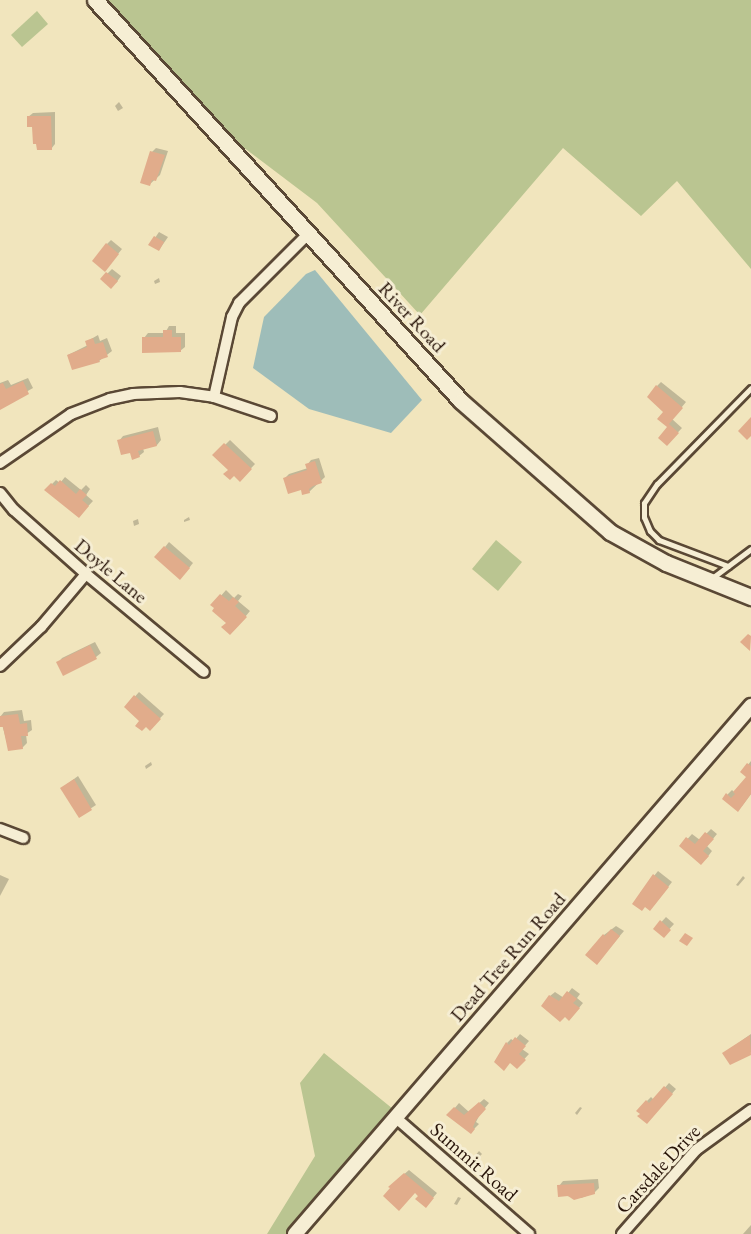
<!DOCTYPE html>
<html>
<head>
<meta charset="utf-8">
<style>
	body { margin:0 }
	#map { position:relative; width:751px; height:1234px; overflow:hidden; background:#f1e5bd; font-family:"EB Garamond",serif }
	div>[style] { position:absolute }
	[style*='--x'] { left:calc(var(--x)*1px); top:calc(var(--y)*1px); width:calc(var(--w)*1px); rotate:calc(var(--a)*1deg) }
	.green>* { inset:0; background:#bac591 }
	.water>* { inset:0; background:#9ebdb9 }
	.shadow>* { inset:0; background:#0003 }
	.building>* { inset:0; background:#e1ac8b }
	.roads { filter:drop-shadow(2px 0 #5a4835) drop-shadow(-2px 0 #5a4835) drop-shadow(0 2px #5a4835) drop-shadow(0 -2px #5a4835) }
	.service>* { height:5px; margin:-2.5px; padding:0 2.5px; transform-origin:2.5px; border-radius:2.5px; background:#f6eed4 }
	.minor>* { height:10px; margin:-5px; padding:0 5px; transform-origin:5px; border-radius:5px; background:#f6eed4 }
	.tertiary>* { height:14px; margin:-7px; padding:0 7px; transform-origin:7px; border-radius:7px; background:#f6eed4 }
	.secondary>* { height:15px; margin:-7.5px; padding:0 7.5px; transform-origin:7.5px; border-radius:7.5px; background:#f6eed4 }
	span { translate:-50% -50%; white-space:nowrap; text-align:center; line-height:1.15; -webkit-text-stroke:6px #f6eed4; paint-order:stroke }
	.street-label { font-size:20px; color:#271308 }
</style>
</head>
<body>
<div id="map">
	<div class="green">
		<i style="clip-path:polygon(107px 0,751px 0,751px 269px,677px 181px,641px 216px,563px 148px,420px 315px,317px 203px,243px 147px)"></i>
		<i style="clip-path:polygon(37px 11px,48px 24px,22px 47px,11px 35px)"></i>
		<i style="clip-path:polygon(496px 540px,522px 562px,498px 591px,472px 569px)"></i>
		<i style="clip-path:polygon(324px 1053px,393px 1109px,288px 1234px,267px 1234px,315px 1156px,300px 1083px)"></i>
	</div>
	<div class="water">
		<i style="clip-path:polygon(315px 270px,422px 400px,391px 433px,309px 409px,253px 368px,264px 317px,306px 274px)"></i>
	</div>
	<div class="shadow">
		<i style="clip-path:polygon(119px 102px,123px 108px,118px 111px,115px 106px)"></i>
		<i style="clip-path:polygon(55px 112px,55px 144px,51px 149px,28px 117px,33px 113px)"></i>
		<i style="clip-path:polygon(156px 148px,168px 151px,160px 175px,150px 184px,152px 152px)"></i>
		<i style="clip-path:polygon(159px 232px,168px 237px,159px 250px,150px 245px)"></i>
		<i style="clip-path:polygon(111px 240px,122px 249px,109px 265px,107px 244px)"></i>
		<i style="clip-path:polygon(112px 269px,121px 276px,116px 283px,102px 279px)"></i>
		<i style="clip-path:polygon(159px 278px,160px 282px,155px 284px,154px 281px)"></i>
		<i style="clip-path:polygon(169px 326px,176px 326px,176px 333px,185px 333px,185px 347px,180px 351px,144px 338px,148px 333px,165px 333px)"></i>
		<i style="clip-path:polygon(98px 335px,100px 341px,107px 338px,112px 351px,99px 361px,73px 368px,68px 355px,88px 345px,86px 342px)"></i>
		<i style="clip-path:polygon(28px 378px,33px 388px,0 407px,0 383px,8px 380px,11px 385px)"></i>
		<i style="clip-path:polygon(661px 382px,686px 402px,672px 419px,682px 428px,667px 444px,669px 427px,657px 386px)"></i>
		<i style="clip-path:polygon(158px 427px,161px 440px,157px 445px,143px 448px,144px 452px,139px 456px,119px 441px,123px 436px)"></i>
		<i style="clip-path:polygon(230px 440px,255px 464px,240px 480px,215px 455px)"></i>
		<i style="clip-path:polygon(319px 458px,325px 477px,309px 492px,285px 478px,289px 474px,308px 468px,307px 465px,311px 460px)"></i>
		<i style="clip-path:polygon(65px 477px,81px 490px,86px 485px,90px 489px,86px 495px,93px 501px,79px 516px,46px 490px,56px 480px,60px 483px)"></i>
		<i style="clip-path:polygon(189px 517px,190px 520px,184px 522px,184px 520px)"></i>
		<i style="clip-path:polygon(138px 519px,139px 524px,134px 526px,133px 521px)"></i>
		<i style="clip-path:polygon(169px 542px,193px 563px,185px 573px,165px 547px)"></i>
		<i style="clip-path:polygon(226px 590px,234px 598px,238px 594px,242px 596px,238px 601px,250px 611px,235px 629px,213px 605px)"></i>
		<i style="clip-path:polygon(95px 642px,101px 653px,96px 657px,63px 674px,58px 663px,62px 658px)"></i>
		<i style="clip-path:polygon(139px 692px,164px 714px,150px 729px,126px 707px)"></i>
		<i style="clip-path:polygon(22px 710px,24px 721px,31px 720px,32px 730px,26px 734px,27px 743px,22px 748px,9px 750px,0 717px,4px 712px)"></i>
		<i style="clip-path:polygon(751px 761px,751px 794px,742px 806px,724px 798px,732px 790px,734px 792px,748px 776px,742px 772px)"></i>
		<i style="clip-path:polygon(151px 762px,152px 765px,146px 769px,145px 766px)"></i>
		<i style="clip-path:polygon(78px 776px,96px 805px,79px 816px,62px 788px)"></i>
		<i style="clip-path:polygon(711px 829px,717px 834px,707px 846px,712px 851px,706px 859px,681px 846px,692px 834px,700px 840px)"></i>
		<i style="clip-path:polygon(658px 871px,672px 882px,654px 905px,640px 893px)"></i>
		<i style="clip-path:polygon(0 875px,9px 879px,0 896px)"></i>
		<i style="clip-path:polygon(743px 876px,745px 878px,738px 886px,736px 885px)"></i>
		<i style="clip-path:polygon(666px 917px,674px 924px,663px 936px,655px 929px)"></i>
		<i style="clip-path:polygon(616px 926px,624px 931px,601px 958px,604px 935px)"></i>
		<i style="clip-path:polygon(572px 988px,580px 994px,577px 998px,583px 1003px,574px 1014px,550px 996px,555px 992px,564px 998px)"></i>
		<i style="clip-path:polygon(520px 1034px,529px 1041px,522px 1049px,529px 1054px,517px 1067px,507px 1043px,511px 1039px,514px 1041px)"></i>
		<i style="clip-path:polygon(751px 1034px,751px 1052px,731px 1063px,724px 1053px)"></i>
		<i style="clip-path:polygon(669px 1083px,676px 1089px,651px 1118px,647px 1101px,651px 1097px,654px 1100px)"></i>
		<i style="clip-path:polygon(484px 1099px,489px 1103px,480px 1114px,476px 1122px,479px 1124px,471px 1132px,449px 1115px,459px 1103px,469px 1112px)"></i>
		<i style="clip-path:polygon(580px 1107px,582px 1108px,577px 1115px,575px 1113px)"></i>
		<i style="clip-path:polygon(479px 1151px,482px 1154px,478px 1158px,475px 1156px)"></i>
		<i style="clip-path:polygon(409px 1170px,437px 1193px,426px 1206px,415px 1192px,395px 1182px)"></i>
		<i style="clip-path:polygon(598px 1179px,599px 1188px,594px 1193px,581px 1198px,560px 1195px,559px 1186px,563px 1181px)"></i>
		<i style="clip-path:polygon(458px 1197px,461px 1198px,457px 1205px,454px 1204px)"></i>
		<i style="clip-path:polygon(751px 1225px,751px 1234px,743px 1234px)"></i>
	</div>
	<div class="building">
		<i style="clip-path:polygon(27px 116px,51px 116px,52px 150px,37px 150px,36px 144px,33px 144px,32px 127px,27px 127px)"></i>
		<i style="clip-path:polygon(150px 151px,165px 155px,156px 181px,152px 180px,150px 186px,140px 183px)"></i>
		<i style="clip-path:polygon(154px 236px,164px 242px,159px 251px,148px 245px)"></i>
		<i style="clip-path:polygon(106px 243px,119px 254px,105px 272px,92px 261px)"></i>
		<i style="clip-path:polygon(106px 272px,118px 281px,111px 289px,100px 279px)"></i>
		<i style="clip-path:polygon(163px 330px,172px 330px,172px 337px,181px 337px,181px 352px,142px 353px,142px 337px,163px 337px)"></i>
		<i style="clip-path:polygon(93px 338px,95px 344px,103px 342px,108px 357px,99px 360px,100px 362px,72px 370px,67px 355px,87px 347px,85px 341px)"></i>
		<i style="clip-path:polygon(23px 381px,29px 394px,0 410px,0 384px,3px 383px,6px 389px)"></i>
		<i style="clip-path:polygon(656px 385px,683px 408px,669px 424px,679px 433px,667px 446px,658px 438px,667px 427px,657px 419px,663px 412px,647px 397px)"></i>
		<i style="clip-path:polygon(751px 417px,751px 436px,747px 440px,738px 431px)"></i>
		<i style="clip-path:polygon(153px 431px,157px 446px,138px 451px,140px 457px,132px 460px,130px 453px,121px 455px,117px 440px)"></i>
		<i style="clip-path:polygon(224px 443px,252px 469px,240px 482px,234px 476px,230px 480px,223px 474px,228px 470px,212px 455px)"></i>
		<i style="clip-path:polygon(315px 461px,322px 483px,313px 486px,309px 489px,310px 493px,302px 495px,301px 490px,288px 494px,283px 478px,307px 470px,305px 464px)"></i>
		<i style="clip-path:polygon(60px 480px,76px 494px,80px 489px,87px 495px,82px 500px,89px 506px,79px 518px,44px 490px,51px 483px,55px 486px)"></i>
		<i style="clip-path:polygon(164px 546px,190px 568px,180px 580px,154px 557px)"></i>
		<i style="clip-path:polygon(220px 594px,229px 601px,233px 597px,239px 602px,235px 606px,247px 617px,230px 635px,221px 627px,226px 623px,212px 611px,214px 608px,210px 605px)"></i>
		<i style="clip-path:polygon(748px 634px,751px 636px,750px 651px,740px 642px)"></i>
		<i style="clip-path:polygon(90px 645px,97px 659px,63px 676px,56px 662px)"></i>
		<i style="clip-path:polygon(134px 695px,161px 719px,150px 731px,146px 727px,142px 731px,135px 726px,139px 721px,124px 707px)"></i>
		<i style="clip-path:polygon(18px 714px,20px 724px,27px 723px,28px 736px,21px 736px,23px 749px,8px 751px,3px 727px,0 727px,0 716px)"></i>
		<i style="clip-path:polygon(747px 763px,751px 766px,751px 794px,738px 812px,722px 799px,726px 793px,731px 798px,735px 794px,733px 792px,746px 777px,740px 772px)"></i>
		<i style="clip-path:polygon(74px 779px,92px 810px,79px 818px,60px 788px)"></i>
		<i style="clip-path:polygon(705px 832px,714px 839px,703px 851px,709px 856px,701px 865px,679px 846px,686px 837px,695px 844px)"></i>
		<i style="clip-path:polygon(653px 874px,669px 887px,650px 911px,645px 907px,642px 911px,632px 904px)"></i>
		<i style="clip-path:polygon(660px 920px,671px 930px,664px 938px,653px 929px)"></i>
		<i style="clip-path:polygon(611px 929px,620px 936px,597px 965px,585px 955px,603px 934px,605px 936px)"></i>
		<i style="clip-path:polygon(685px 933px,693px 938px,687px 946px,679px 941px)"></i>
		<i style="clip-path:polygon(567px 991px,577px 999px,573px 1003px,580px 1008px,569px 1021px,565px 1017px,560px 1022px,541px 1006px,549px 995px,559px 1001px)"></i>
		<i style="clip-path:polygon(750px 1035px,751px 1055px,730px 1065px,722px 1053px)"></i>
		<i style="clip-path:polygon(515px 1037px,526px 1046px,519px 1054px,526px 1060px,517px 1069px,510px 1063px,504px 1071px,494px 1062px,506px 1042px,509px 1045px)"></i>
		<i style="clip-path:polygon(664px 1086px,673px 1094px,647px 1124px,637px 1116px,640px 1114px,636px 1111px,646px 1100px,649px 1103px)"></i>
		<i style="clip-path:polygon(479px 1102px,486px 1109px,476px 1120px,473px 1127px,475px 1129px,471px 1134px,446px 1115px,454px 1107px,464px 1115px)"></i>
		<i style="clip-path:polygon(404px 1173px,434px 1198px,426px 1208px,415px 1199px,418px 1196px,415px 1193px,399px 1211px,383px 1196px,390px 1188px,388px 1187px)"></i>
		<i style="clip-path:polygon(594px 1183px,595px 1194px,574px 1200px,568px 1196px,558px 1197px,557px 1185px)"></i>
	</div>
	<div class="roads">
		<div class="service">
			<i style="--x:728;--y:566;--w:74;--a:-159.4"></i>
			<i style="--x:659;--y:540;--w:13;--a:-135"></i>
			<i style="--x:650;--y:531;--w:15;--a:-113"></i>
			<i style="--x:644;--y:517;--w:14;--a:-90"></i>
			<i style="--x:644;--y:503;--w:23;--a:-56"></i>
			<i style="--x:657;--y:484;--w:134;--a:-45.6"></i>
			<i style="--x:712;--y:578;--w:49;--a:-36.6"></i>
		</div>
		<div class="minor">
			<i style="--x:214;--y:397;--w:82;--a:-77.3"></i>
			<i style="--x:232;--y:317;--w:16;--a:-63"></i>
			<i style="--x:239;--y:303;--w:98;--a:-45"></i>
			<i style="--x:0;--y:463;--w:86;--a:-34.6"></i>
			<i style="--x:71;--y:414;--w:42;--a:-21"></i>
			<i style="--x:110;--y:399;--w:24;--a:-12"></i>
			<i style="--x:133;--y:394;--w:47;--a:-2.4"></i>
			<i style="--x:180;--y:392;--w:34;--a:8"></i>
			<i style="--x:214;--y:397;--w:60;--a:18.4"></i>
			<i style="--x:0;--y:493;--w:22;--a:51"></i>
			<i style="--x:14;--y:510;--w:96;--a:41.6"></i>
			<i style="--x:86;--y:574;--w:153;--a:39.7"></i>
			<i style="--x:0;--y:666;--w:57;--a:-43.6"></i>
			<i style="--x:41;--y:627;--w:70;--a:-49.7"></i>
			<i style="--x:0;--y:829;--w:25;--a:21"></i>
			<i style="--x:395;--y:1117;--w:178;--a:41.1"></i>
			<i style="--x:622;--y:1234;--w:112;--a:-48.6"></i>
			<i style="--x:696;--y:1150;--w:68;--a:-36"></i>
		</div>
		<div class="tertiary">
			<i style="--x:295;--y:1234;--w:698;--a:-49.18"></i>
		</div>
		<div class="secondary">
			<i style="--x:95;--y:0;--w:543;--a:47.61"></i>
			<i style="--x:461;--y:401;--w:198;--a:41.3"></i>
			<i style="--x:610;--y:532;--w:64;--a:29"></i>
			<i style="--x:666;--y:563;--w:92;--a:21.8"></i>
		</div>
	</div>
	<div class="street-label">
		<span style="left:412px;top:317px;rotate:47deg">River Road</span>
		<span style="left:111px;top:571px;rotate:40deg">Doyle Lane</span>
		<span style="left:508px;top:957px;rotate:-49deg">Dead Tree Run Road</span>
		<span style="left:474px;top:1162px;rotate:41deg">Summit Road</span>
		<span style="left:658px;top:1169px;rotate:-47deg">Carsdale Drive</span>
	</div>
</div>
</body>
</html>
